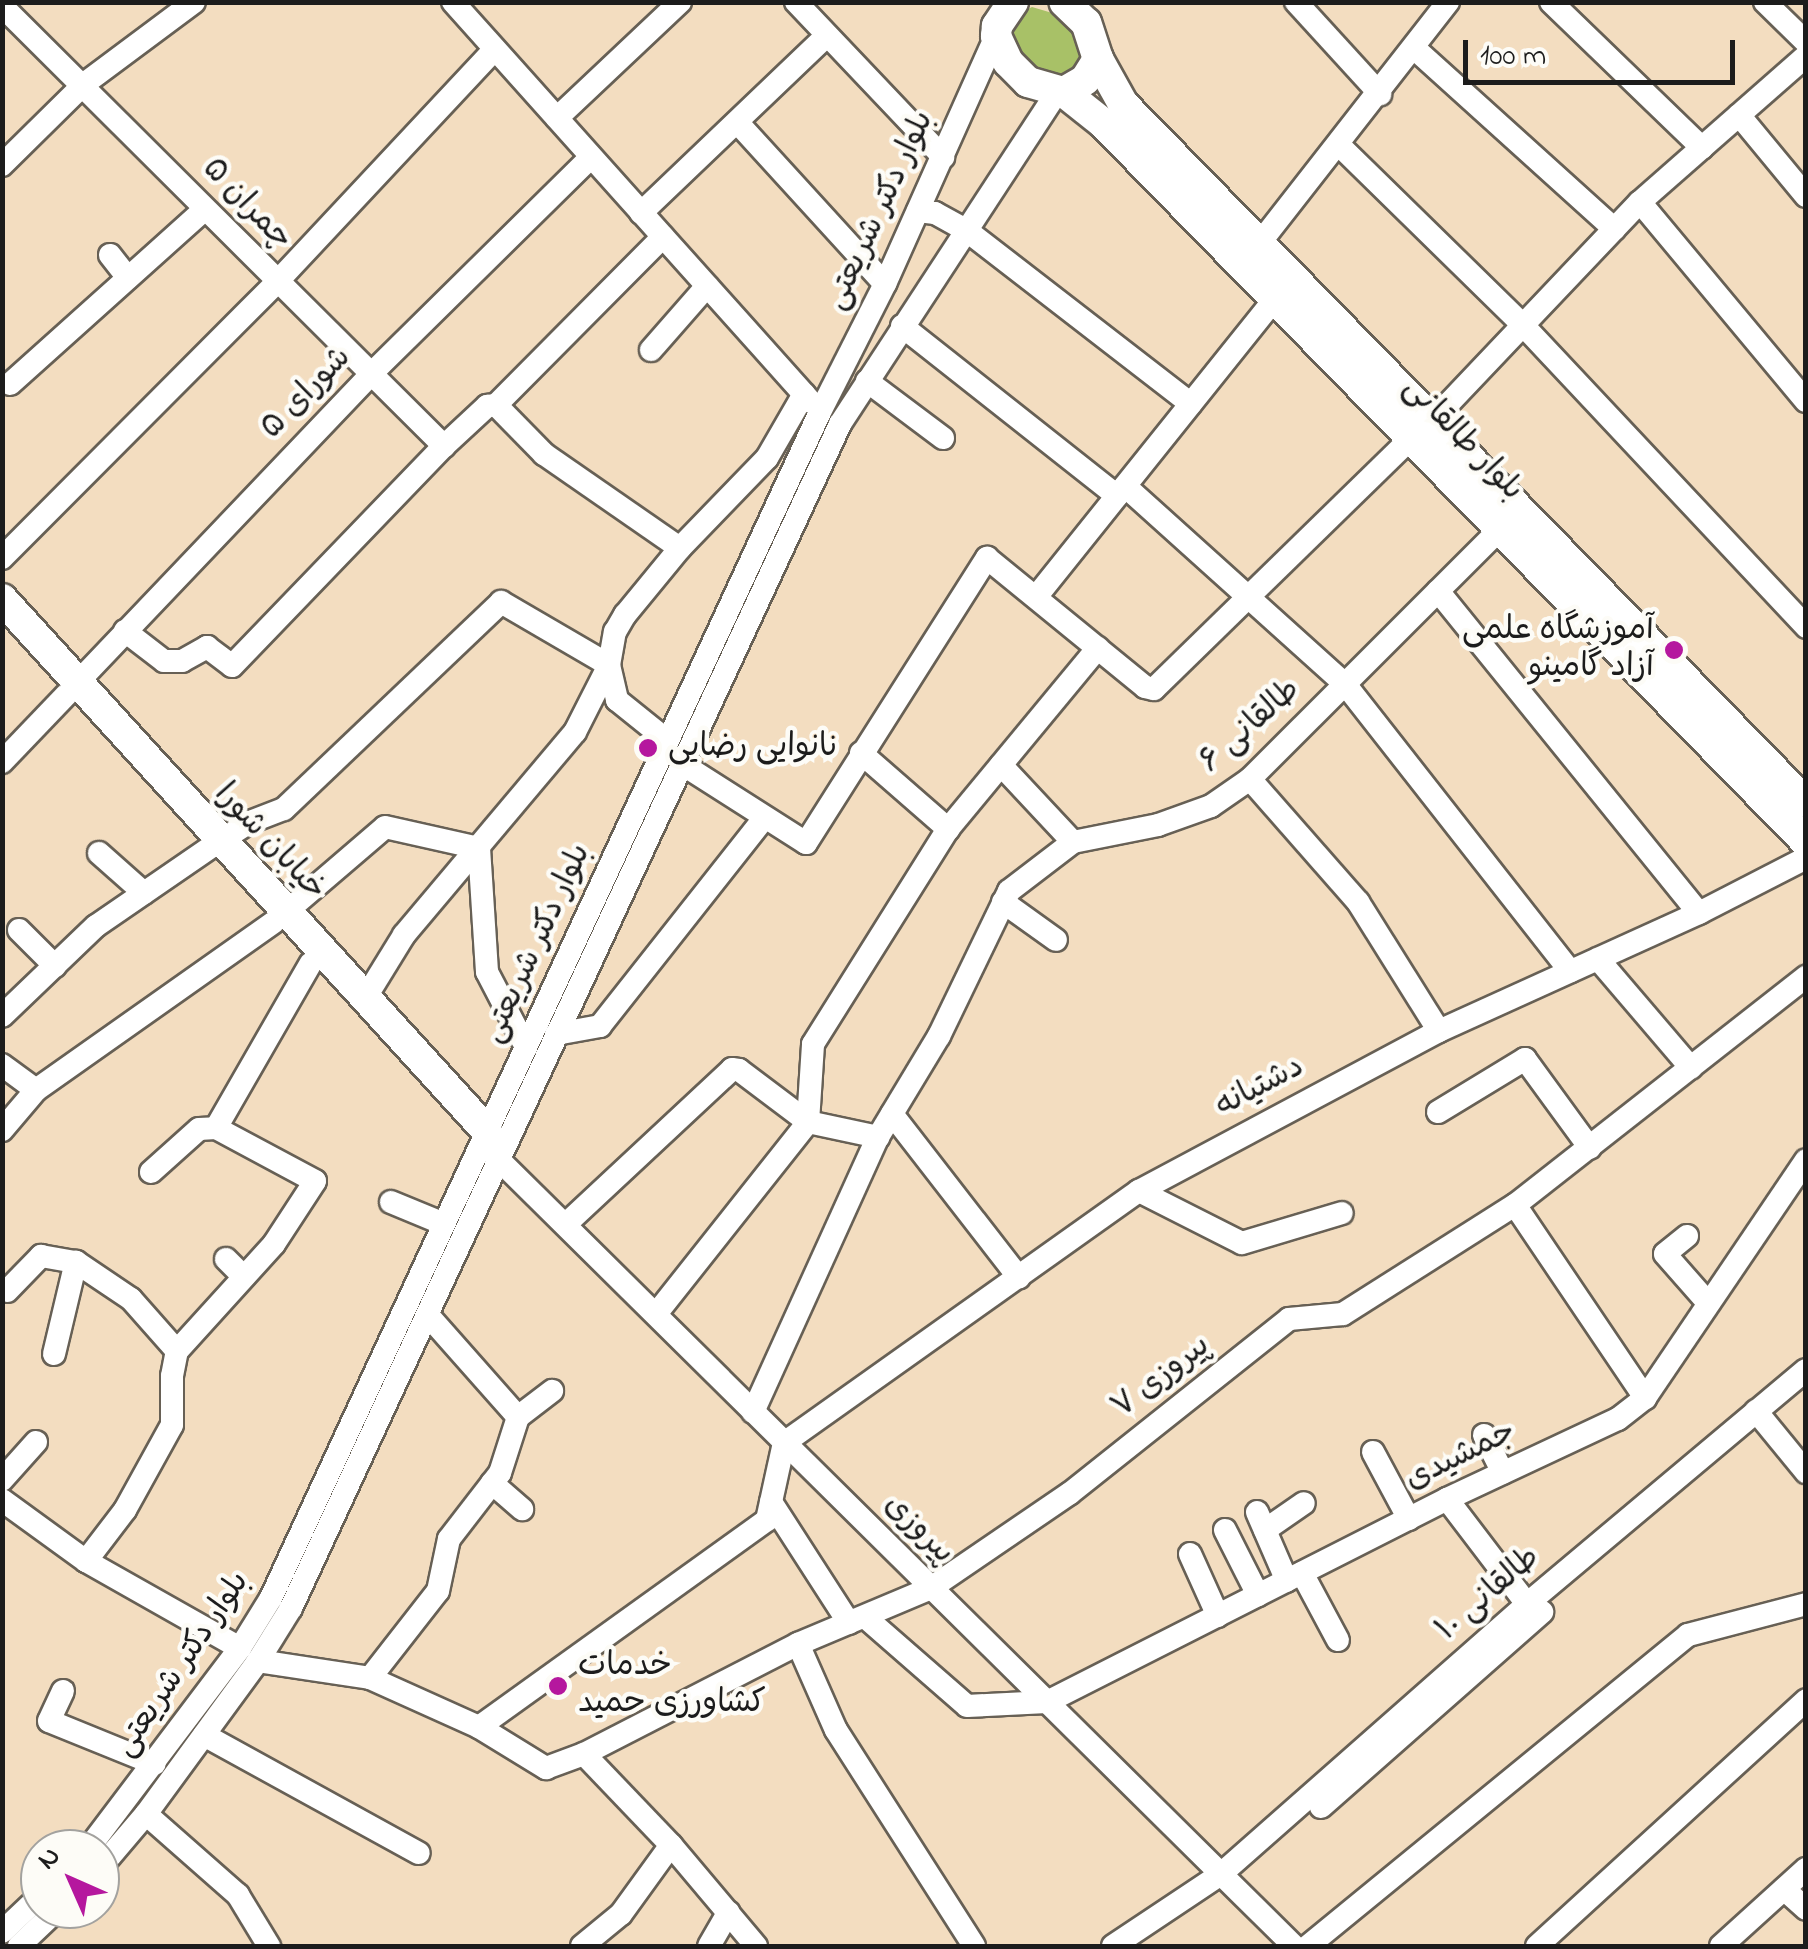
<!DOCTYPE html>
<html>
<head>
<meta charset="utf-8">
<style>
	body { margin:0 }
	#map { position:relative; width:1808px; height:1949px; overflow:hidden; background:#f3ddc0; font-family:"Indie Flower","Playpen Sans Arabic",sans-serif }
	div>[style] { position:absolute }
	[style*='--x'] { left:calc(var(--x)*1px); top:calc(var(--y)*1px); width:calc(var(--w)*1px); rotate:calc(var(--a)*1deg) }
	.green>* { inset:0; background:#a8c167 }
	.roads { filter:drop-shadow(2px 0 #676055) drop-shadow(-2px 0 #676055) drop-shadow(0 2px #676055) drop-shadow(0 -2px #676055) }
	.minor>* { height:22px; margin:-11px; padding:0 11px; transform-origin:11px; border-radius:11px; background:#fff }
	.major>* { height:30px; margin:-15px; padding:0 15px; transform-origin:15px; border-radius:15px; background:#fff }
	.dots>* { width:28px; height:28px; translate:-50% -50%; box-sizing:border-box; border:5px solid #fdfcf7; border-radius:50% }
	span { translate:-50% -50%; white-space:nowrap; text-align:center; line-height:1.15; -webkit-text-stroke:9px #fdfcf7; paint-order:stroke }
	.street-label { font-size:32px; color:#1c1c1c }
	.poi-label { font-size:32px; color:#1c1c1c }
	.right { translate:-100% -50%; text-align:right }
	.left { translate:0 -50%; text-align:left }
	.frame { position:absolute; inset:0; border:5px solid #1c1c1c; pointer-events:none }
	.north { position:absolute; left:20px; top:1829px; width:100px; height:100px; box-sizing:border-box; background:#fdfcf7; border:2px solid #a3a29f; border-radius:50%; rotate:315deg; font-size:28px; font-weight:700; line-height:40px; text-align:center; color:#1c1c1c }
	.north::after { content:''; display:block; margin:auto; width:35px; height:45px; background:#b5179e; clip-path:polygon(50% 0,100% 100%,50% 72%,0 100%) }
	.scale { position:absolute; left:1463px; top:40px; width:272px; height:45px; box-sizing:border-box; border:5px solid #1c1c1c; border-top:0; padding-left:12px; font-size:30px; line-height:35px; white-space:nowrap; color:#1c1c1c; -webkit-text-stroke:8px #fdfcf7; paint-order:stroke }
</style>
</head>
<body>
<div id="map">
	<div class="green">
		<i style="clip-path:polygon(1032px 7px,1059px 15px,1075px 31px,1083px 57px,1076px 71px,1062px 79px,1047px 76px,1027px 63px,1013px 43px,1011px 28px,1018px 14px)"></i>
	</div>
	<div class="roads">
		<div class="minor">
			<i style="--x:453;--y:2;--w:537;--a:48.17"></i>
			<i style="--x:796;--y:2;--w:214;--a:46.5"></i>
			<i style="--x:1296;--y:2;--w:125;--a:47.6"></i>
			<i style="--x:1551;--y:2;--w:210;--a:44"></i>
			<i style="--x:1765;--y:2;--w:57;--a:44.3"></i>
			<i style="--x:2;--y:6;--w:624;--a:44.87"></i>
			<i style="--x:1414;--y:48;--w:270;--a:42.1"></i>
			<i style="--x:1739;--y:115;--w:105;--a:50.4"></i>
			<i style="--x:557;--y:118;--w:169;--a:-43.3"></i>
			<i style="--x:737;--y:122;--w:219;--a:47.6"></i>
			<i style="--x:1339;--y:145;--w:255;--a:44.4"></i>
			<i style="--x:1521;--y:323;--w:417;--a:46.8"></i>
			<i style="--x:2;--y:165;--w:115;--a:-44.6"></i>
			<i style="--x:84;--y:84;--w:137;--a:-36.7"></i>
			<i style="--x:1640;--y:202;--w:259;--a:50.2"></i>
			<i style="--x:918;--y:211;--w:17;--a:7"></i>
			<i style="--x:935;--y:213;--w:35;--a:29"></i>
			<i style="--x:966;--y:230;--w:284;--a:37.7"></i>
			<i style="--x:641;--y:213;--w:257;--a:-43.7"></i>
			<i style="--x:1259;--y:244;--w:307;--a:-52"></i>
			<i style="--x:110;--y:255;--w:29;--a:52"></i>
			<i style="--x:902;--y:326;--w:274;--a:38.3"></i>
			<i style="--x:651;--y:350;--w:85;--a:-48.8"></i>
			<i style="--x:867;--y:381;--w:95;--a:36.9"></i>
			<i style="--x:10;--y:384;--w:262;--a:-41.9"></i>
			<i style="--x:496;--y:405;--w:69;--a:45.6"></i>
			<i style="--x:544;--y:454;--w:165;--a:34.7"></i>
			<i style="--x:1432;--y:421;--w:302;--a:-46.5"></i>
			<i style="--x:1640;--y:202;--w:221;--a:-41.3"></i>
			<i style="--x:1125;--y:486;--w:296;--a:42"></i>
			<i style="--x:1345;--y:684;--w:365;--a:51.9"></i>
			<i style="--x:2;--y:558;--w:388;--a:-45.1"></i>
			<i style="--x:276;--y:283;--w:320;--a:-46.9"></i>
			<i style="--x:1438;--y:591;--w:414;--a:51"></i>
			<i style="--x:1036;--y:597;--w:382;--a:-51.3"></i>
			<i style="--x:125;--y:631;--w:49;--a:37.6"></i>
			<i style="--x:164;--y:661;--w:18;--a:0"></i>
			<i style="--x:182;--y:661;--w:29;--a:-29"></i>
			<i style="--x:207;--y:647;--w:31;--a:37"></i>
			<i style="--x:232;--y:666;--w:306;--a:-46.1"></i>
			<i style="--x:444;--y:446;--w:59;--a:-42.9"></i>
			<i style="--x:487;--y:406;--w:9;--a:-6"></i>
			<i style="--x:496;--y:405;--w:237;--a:-45.2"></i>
			<i style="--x:609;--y:665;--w:36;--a:77"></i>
			<i style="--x:617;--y:700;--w:65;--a:38.8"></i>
			<i style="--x:77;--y:683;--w:425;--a:-46.4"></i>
			<i style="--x:370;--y:375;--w:310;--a:-44.6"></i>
			<i style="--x:861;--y:753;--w:116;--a:41.1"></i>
			<i style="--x:2;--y:762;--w:93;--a:-46.3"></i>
			<i style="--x:682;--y:764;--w:147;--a:32.5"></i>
			<i style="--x:806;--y:843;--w:338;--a:-57.6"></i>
			<i style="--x:987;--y:558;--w:204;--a:39.2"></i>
			<i style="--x:1145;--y:687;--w:9;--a:13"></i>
			<i style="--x:1154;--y:689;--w:359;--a:-44.3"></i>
			<i style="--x:1001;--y:765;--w:105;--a:46.9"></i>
			<i style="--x:1250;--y:779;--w:164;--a:48.7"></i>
			<i style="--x:1358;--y:902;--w:152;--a:57.9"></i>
			<i style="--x:219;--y:842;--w:37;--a:-33"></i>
			<i style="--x:250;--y:822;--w:36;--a:-21"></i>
			<i style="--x:284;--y:809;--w:300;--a:-43.6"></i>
			<i style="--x:501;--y:602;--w:125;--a:30.3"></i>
			<i style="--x:479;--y:848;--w:124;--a:86.3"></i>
			<i style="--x:487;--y:972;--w:85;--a:62.5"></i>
			<i style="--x:99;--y:853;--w:60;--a:41.6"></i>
			<i style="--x:1003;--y:902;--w:65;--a:35.6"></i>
			<i style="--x:286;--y:912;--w:130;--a:-40.6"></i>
			<i style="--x:385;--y:827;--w:96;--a:12.6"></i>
			<i style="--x:19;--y:930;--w:51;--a:45"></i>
			<i style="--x:1598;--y:959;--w:143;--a:49.5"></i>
			<i style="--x:364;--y:1000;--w:76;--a:-58.4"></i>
			<i style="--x:404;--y:935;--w:265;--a:-49.9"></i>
			<i style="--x:575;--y:732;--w:75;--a:-63.1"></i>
			<i style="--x:609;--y:665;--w:34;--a:-80"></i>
			<i style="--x:615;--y:632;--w:20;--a:-60"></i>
			<i style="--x:625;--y:615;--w:87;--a:-50.6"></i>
			<i style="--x:680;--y:548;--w:125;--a:-46"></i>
			<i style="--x:767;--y:458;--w:74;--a:-60"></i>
			<i style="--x:2;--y:1016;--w:130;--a:-43.8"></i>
			<i style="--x:96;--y:926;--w:136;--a:-34.5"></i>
			<i style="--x:556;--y:1034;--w:45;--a:-10.3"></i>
			<i style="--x:600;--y:1026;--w:265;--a:-51.7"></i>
			<i style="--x:2;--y:1065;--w:42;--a:36.3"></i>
			<i style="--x:1438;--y:1112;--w:102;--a:-31.3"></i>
			<i style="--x:1525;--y:1059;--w:110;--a:53.9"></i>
			<i style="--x:892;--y:1114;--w:207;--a:52.2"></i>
			<i style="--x:2;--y:1130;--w:52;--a:-49.6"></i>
			<i style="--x:36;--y:1090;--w:290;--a:-35.2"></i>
			<i style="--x:490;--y:1151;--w:1131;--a:44.68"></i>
			<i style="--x:151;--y:1172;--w:64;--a:-41.9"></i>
			<i style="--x:199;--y:1129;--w:17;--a:-3"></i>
			<i style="--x:1139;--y:1191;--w:115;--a:26.8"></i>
			<i style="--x:1242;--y:1243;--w:104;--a:-16.7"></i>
			<i style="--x:391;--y:1202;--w:57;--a:22.5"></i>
			<i style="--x:1515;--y:1205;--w:233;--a:56"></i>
			<i style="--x:566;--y:1224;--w:227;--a:-43"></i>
			<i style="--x:732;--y:1069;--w:7;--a:8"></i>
			<i style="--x:739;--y:1070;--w:86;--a:37"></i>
			<i style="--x:808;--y:1122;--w:72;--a:12.1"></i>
			<i style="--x:1687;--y:1236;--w:28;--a:141"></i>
			<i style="--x:1665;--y:1254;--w:65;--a:48.7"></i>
			<i style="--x:226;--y:1259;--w:25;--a:45"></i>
			<i style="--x:7;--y:1291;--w:49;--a:-45.8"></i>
			<i style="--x:41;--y:1256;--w:36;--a:10"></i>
			<i style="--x:76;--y:1262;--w:66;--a:33.9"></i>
			<i style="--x:131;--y:1299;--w:69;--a:48.5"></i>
			<i style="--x:656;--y:1314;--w:245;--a:-51.6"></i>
			<i style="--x:808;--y:1122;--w:78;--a:-86.3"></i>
			<i style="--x:813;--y:1044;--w:254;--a:-57.9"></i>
			<i style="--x:948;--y:829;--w:235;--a:-50.4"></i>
			<i style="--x:54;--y:1354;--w:95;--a:-76.6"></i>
			<i style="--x:1756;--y:1411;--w:79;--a:50.7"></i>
			<i style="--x:753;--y:1412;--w:302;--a:-65.6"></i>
			<i style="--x:878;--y:1137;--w:118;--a:-58.9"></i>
			<i style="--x:939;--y:1036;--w:161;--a:-64.2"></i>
			<i style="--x:1009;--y:891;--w:81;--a:-37.4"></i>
			<i style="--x:1073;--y:842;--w:87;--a:-11.3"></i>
			<i style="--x:1158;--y:825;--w:56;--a:-19.7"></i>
			<i style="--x:1211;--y:806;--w:47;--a:-34.7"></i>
			<i style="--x:1250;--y:779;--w:354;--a:-45"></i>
			<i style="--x:518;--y:1417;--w:43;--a:-37.4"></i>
			<i style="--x:1484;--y:1435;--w:42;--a:63.4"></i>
			<i style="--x:1373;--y:1452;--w:76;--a:61.8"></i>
			<i style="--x:2;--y:1480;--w:51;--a:-48.2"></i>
			<i style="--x:492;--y:1483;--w:40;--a:41"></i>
			<i style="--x:1447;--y:1499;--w:132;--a:52.7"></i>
			<i style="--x:2;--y:1500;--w:104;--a:36"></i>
			<i style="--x:86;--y:1561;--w:177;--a:29.5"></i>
			<i style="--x:771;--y:1502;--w:144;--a:57.2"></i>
			<i style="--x:1257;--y:1512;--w:75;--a:66.5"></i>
			<i style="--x:1225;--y:1530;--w:73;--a:63.1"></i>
			<i style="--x:1265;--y:1530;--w:47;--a:-34.7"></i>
			<i style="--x:1190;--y:1554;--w:68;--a:65.7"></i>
			<i style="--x:86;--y:1561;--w:64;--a:-52.6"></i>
			<i style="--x:125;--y:1510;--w:97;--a:-61.1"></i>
			<i style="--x:172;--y:1425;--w:49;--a:-90"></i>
			<i style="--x:172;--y:1376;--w:25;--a:-79"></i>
			<i style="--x:177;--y:1351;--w:144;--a:-47.8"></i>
			<i style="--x:274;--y:1244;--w:75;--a:-56.9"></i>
			<i style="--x:315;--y:1181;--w:112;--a:-151.8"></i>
			<i style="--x:216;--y:1128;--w:190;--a:-60.1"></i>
			<i style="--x:1302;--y:1573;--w:76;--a:61.8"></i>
			<i style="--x:865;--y:1617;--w:135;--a:41.1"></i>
			<i style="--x:967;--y:1706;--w:80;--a:-2.9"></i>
			<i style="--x:1047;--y:1702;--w:449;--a:-26.9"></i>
			<i style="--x:1447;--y:1499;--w:189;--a:-25.1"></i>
			<i style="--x:1618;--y:1419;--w:34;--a:-38"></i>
			<i style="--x:1645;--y:1398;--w:287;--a:-55.9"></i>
			<i style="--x:798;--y:1644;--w:94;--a:66.2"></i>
			<i style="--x:836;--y:1730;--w:256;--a:57.4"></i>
			<i style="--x:258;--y:1661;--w:113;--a:8.6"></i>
			<i style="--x:370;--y:1678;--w:120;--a:24.2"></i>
			<i style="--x:479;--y:1727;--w:79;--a:31.5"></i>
			<i style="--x:546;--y:1768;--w:40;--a:-20.2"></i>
			<i style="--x:584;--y:1754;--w:241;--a:-27.2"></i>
			<i style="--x:798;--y:1644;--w:144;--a:-22.8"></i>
			<i style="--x:931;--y:1588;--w:167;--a:-34.3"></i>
			<i style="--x:1069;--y:1494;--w:281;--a:-38.5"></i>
			<i style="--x:1289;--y:1319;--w:54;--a:-5.3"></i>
			<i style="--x:1343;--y:1314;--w:204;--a:-32.4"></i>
			<i style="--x:1515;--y:1205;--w:370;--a:-38.1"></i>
			<i style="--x:370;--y:1678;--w:110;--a:-52"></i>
			<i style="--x:438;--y:1591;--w:53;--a:-78.1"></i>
			<i style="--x:449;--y:1539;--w:83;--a:-52.3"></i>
			<i style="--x:500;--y:1473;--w:59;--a:-72.2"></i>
			<i style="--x:518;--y:1417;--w:137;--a:-131.5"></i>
			<i style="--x:63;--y:1691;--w:33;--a:115"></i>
			<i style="--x:49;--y:1721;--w:114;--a:22.1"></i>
			<i style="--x:479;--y:1727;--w:355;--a:-35.7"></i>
			<i style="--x:767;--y:1520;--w:79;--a:-77.6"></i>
			<i style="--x:784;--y:1443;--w:435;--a:-35.4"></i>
			<i style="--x:1139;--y:1191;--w:340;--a:-28.1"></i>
			<i style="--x:1439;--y:1031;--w:286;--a:-24.4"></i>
			<i style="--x:1699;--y:913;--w:120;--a:-27.2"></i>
			<i style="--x:204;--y:1735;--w:245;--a:28.8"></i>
			<i style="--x:584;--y:1754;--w:126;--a:46.3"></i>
			<i style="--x:671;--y:1845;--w:132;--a:49.9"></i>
			<i style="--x:1321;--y:1807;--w:295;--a:-41.4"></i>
			<i style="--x:146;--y:1814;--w:123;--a:41.4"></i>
			<i style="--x:238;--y:1895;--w:60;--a:58.7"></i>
			<i style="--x:88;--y:1849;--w:252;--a:-52.9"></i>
			<i style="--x:240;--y:1648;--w:59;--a:-58.2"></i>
			<i style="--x:271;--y:1598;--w:1307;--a:-65.16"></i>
			<i style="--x:820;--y:412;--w:144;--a:-63.1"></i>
			<i style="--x:885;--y:284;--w:272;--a:-65.9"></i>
			<i style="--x:100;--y:1868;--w:71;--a:-49.6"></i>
			<i style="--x:146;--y:1814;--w:190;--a:-53.8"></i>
			<i style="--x:258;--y:1661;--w:62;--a:-58.1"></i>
			<i style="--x:291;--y:1608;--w:1305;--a:-65.12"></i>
			<i style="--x:840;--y:424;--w:397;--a:-56.8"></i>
			<i style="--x:1784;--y:1889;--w:30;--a:42"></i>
			<i style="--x:2;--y:1932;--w:52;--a:-43.5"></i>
			<i style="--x:19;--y:1946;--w:54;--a:-43.5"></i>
			<i style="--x:582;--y:1946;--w:50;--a:-39.4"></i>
			<i style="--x:621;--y:1914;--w:85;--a:-54.1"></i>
			<i style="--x:709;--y:1946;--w:39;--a:-60"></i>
			<i style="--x:1113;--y:1946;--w:130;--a:-33.7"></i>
			<i style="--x:1221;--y:1874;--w:408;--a:-41.4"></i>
			<i style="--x:1527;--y:1604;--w:364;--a:-40"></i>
			<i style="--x:1308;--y:1946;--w:491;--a:-39.3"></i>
			<i style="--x:1688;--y:1635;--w:122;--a:-14.7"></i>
			<i style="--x:1537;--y:1946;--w:365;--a:-42.4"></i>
			<i style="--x:1721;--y:1946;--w:115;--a:-42.2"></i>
		</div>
		<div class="major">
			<i style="--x:1013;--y:2;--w:29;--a:124"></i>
			<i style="--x:997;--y:26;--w:10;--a:96"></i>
			<i style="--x:996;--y:36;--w:29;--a:65"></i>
			<i style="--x:1008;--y:62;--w:28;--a:45"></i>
			<i style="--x:1028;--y:82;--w:37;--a:16"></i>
			<i style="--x:1064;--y:92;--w:24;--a:-30"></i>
			<i style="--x:1085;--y:80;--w:25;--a:-58"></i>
			<i style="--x:1098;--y:59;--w:38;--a:-108"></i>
			<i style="--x:1086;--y:23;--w:30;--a:-136"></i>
			<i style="--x:1098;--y:59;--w:51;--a:60.9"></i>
			<i style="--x:1123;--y:104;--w:977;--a:45.66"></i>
			<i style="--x:1064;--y:92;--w:50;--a:38.5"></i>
			<i style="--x:1103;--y:123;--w:1006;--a:45.64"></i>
			<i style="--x:2;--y:599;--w:720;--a:47.65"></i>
		</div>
	</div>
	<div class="dots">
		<i style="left:1674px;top:650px;background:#b5179e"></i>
		<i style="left:648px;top:748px;background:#b5179e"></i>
		<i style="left:558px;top:1686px;background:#b5179e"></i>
	</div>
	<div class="street-label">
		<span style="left:246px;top:205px;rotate:46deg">چمران ۵</span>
		<span style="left:881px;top:211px;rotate:-65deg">بلوار دکتر شریعتی</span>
		<span style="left:307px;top:394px;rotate:-46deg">شورای ۵</span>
		<span style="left:1462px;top:440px;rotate:46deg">بلوار طالقانی</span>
		<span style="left:1251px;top:727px;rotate:-42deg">طالقانی ۶</span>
		<span style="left:269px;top:843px;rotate:47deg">خیابان شورا</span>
		<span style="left:538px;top:944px;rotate:-65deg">بلوار دکتر شریعتی</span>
		<span style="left:1260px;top:1088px;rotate:-28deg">دشتیانه</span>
		<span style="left:1162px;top:1378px;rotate:-38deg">پیروزی ۷</span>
		<span style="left:1461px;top:1457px;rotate:-26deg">جمشیدی</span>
		<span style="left:918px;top:1530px;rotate:45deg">پیروزی</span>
		<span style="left:1489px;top:1595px;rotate:-41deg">طالقانی ۱۰</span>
		<span style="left:183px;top:1665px;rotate:-56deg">بلوار دکتر شریعتی</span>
	</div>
	<div class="poi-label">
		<span class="right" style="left:1654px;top:650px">آموزشگاه علمی<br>آزاد گامینو</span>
		<span class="left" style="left:668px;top:748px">نانوایی رضایی</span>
		<span class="left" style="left:578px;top:1686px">خدمات<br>کشاورزی حمید</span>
	</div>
	<div class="frame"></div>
	<div class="north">N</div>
	<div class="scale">100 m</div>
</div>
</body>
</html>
